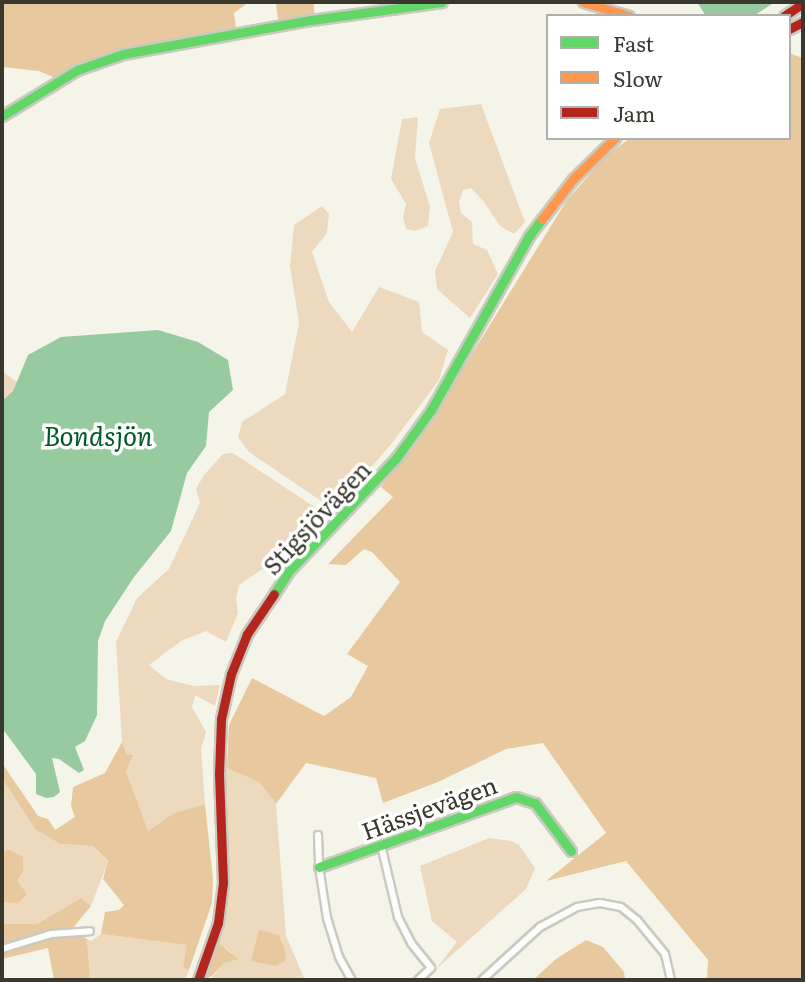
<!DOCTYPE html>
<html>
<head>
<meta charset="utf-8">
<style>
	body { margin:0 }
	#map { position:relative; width:805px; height:982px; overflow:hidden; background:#f4f5e8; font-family:Literata,serif }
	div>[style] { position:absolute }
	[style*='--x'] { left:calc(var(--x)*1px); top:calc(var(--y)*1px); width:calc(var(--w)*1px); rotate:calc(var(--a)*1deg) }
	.green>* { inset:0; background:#edd9bd }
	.forest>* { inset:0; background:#e8c89e }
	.water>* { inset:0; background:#98ca9f }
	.roads { filter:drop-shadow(2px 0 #cacac0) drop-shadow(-2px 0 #cacac0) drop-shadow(0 2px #cacac0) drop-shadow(0 -2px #cacac0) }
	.street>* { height:6px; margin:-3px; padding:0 3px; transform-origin:3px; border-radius:3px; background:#fdfefc }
	.fast>* { height:9px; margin:-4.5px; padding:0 4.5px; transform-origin:4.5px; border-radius:4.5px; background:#63d668 }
	.slow>* { height:9px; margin:-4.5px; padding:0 4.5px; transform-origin:4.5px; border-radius:4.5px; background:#ff974d }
	.jam>* { height:9px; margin:-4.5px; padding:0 4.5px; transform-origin:4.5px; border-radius:4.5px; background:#b3261e }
	span { translate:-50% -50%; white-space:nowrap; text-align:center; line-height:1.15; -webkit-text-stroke:7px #fff; paint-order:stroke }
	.street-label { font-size:24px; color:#38382f }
	.water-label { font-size:26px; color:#025925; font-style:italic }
	.frame { position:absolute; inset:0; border:4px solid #38382f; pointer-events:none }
	.legend { position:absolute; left:546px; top:14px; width:245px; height:126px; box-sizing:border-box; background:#fff; border:2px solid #afafac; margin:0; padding:9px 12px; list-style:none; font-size:21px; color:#38382f }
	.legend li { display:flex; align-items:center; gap:14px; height:35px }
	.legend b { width:35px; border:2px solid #afafac }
</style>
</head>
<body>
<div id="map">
	<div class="green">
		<i style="clip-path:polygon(481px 104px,525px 222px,514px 234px,500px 226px,484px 202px,471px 188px,463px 190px,459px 202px,461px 213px,472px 222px,473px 244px,487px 250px,498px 274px,470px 318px,437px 289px,435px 271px,453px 232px,429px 143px,440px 109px)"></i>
		<i style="clip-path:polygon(418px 117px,415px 158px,430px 207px,428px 226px,415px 231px,406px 229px,403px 217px,406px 204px,391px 179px,402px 119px)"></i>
		<i style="clip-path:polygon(322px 206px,329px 214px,327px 233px,312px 252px,329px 302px,352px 332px,379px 287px,419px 302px,422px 332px,448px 350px,439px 380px,392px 443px,343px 500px,330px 507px,249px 452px,238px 437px,242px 422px,285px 394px,299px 323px,290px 266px,294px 225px)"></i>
		<i style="clip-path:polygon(2px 371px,17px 382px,13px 391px,2px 401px)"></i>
		<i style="clip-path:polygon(233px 453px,316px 508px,273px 562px,239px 585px,236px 598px,238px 613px,226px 642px,206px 631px,181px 641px,149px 665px,166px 679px,194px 686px,220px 685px,215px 706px,195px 695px,192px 707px,206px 732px,201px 749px,205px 804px,174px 813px,148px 831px,126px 771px,132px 756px,127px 755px,122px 742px,116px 642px,137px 598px,169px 569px,200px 503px,196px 489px,204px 475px,223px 454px)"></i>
		<i style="clip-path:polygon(227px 768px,259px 782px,276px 804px,286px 936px,305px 980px,210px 980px,232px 953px,219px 943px,225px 902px,222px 779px)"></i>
		<i style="clip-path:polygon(2px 778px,35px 829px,60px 844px,93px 846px,108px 862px,91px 906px,81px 898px,37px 924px,2px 924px,2px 902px,6px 903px,17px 881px,7px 849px,2px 854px)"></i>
		<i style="clip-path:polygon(489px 838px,511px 841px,519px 845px,535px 868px,526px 889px,435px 970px,457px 942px,432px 921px,420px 866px)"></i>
		<i style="clip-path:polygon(101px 934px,188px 945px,183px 968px,189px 970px,185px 980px,87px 980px,90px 977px,87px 939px,91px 941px)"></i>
	</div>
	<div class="forest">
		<i style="clip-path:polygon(2px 2px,249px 2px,234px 13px,236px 29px,116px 52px,58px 79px,39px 71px,2px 67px)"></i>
		<i style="clip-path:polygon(268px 2px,314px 2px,314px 16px,278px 20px,276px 4px)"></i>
		<i style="clip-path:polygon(789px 53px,803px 58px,803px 980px,707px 980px,708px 960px,626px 861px,546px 881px,606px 833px,543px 743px,506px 749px,438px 782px,383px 803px,376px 778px,306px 763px,276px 804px,259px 782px,227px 768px,229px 725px,252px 678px,324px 716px,351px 697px,368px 666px,347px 654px,400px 582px,372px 552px,364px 549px,346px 565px,328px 564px,393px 497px,381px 487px,433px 417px,567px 200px,606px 156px,630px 138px,789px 138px)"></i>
		<i style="clip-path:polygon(122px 742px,127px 755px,133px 755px,126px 771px,148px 831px,174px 813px,205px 804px,213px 879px,212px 903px,189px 970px,183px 968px,187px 945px,101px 934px,105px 912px,119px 910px,124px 905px,103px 879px,108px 861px,93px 846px,60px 844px,35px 829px,2px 778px,2px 763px,38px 816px,48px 819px,55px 830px,75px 817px,71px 806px,73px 787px,105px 773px)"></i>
		<i style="clip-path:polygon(7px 849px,23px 857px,23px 871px,17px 881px,27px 894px,18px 903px,2px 902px,2px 854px)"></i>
		<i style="clip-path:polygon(81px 898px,91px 906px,72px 929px,87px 939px,90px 977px,87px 980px,54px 980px,48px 948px,2px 959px,2px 924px,37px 924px)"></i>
		<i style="clip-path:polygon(259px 930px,279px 935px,286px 954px,285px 961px,276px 966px,251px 961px)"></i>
		<i style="clip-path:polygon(586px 940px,603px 947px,624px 972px,625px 980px,533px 980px,556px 959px)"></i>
		<i style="clip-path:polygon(219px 943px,238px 959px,224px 963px,212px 976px,205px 979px)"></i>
	</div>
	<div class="water">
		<i style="clip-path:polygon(697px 2px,775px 2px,755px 15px,748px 16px,706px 16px)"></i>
		<i style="clip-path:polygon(158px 330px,198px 342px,228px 360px,233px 390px,209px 412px,206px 446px,187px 473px,171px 531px,134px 577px,105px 621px,98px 641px,97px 715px,85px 741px,75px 747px,84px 770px,79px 773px,59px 759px,52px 758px,60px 792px,54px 797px,46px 798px,36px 794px,36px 774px,2px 728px,2px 401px,13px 391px,28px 355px,61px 337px)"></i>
	</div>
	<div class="roads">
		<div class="street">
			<i style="--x:318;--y:835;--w:32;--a:88"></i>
			<i style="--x:319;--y:867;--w:52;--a:81.1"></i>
			<i style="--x:327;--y:918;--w:41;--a:72.9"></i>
			<i style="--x:339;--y:957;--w:26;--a:61"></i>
			<i style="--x:381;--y:845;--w:74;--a:76.7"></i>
			<i style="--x:398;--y:917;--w:29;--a:63"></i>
			<i style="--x:411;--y:943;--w:32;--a:51"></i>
			<i style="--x:431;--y:968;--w:18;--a:137"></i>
			<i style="--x:2;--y:949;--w:51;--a:-17"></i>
			<i style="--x:51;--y:934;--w:39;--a:-4"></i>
			<i style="--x:482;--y:980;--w:79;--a:-42.4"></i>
			<i style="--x:540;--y:927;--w:42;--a:-28.4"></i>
			<i style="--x:577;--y:907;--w:23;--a:-10"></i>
			<i style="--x:600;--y:903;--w:21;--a:11"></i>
			<i style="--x:621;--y:907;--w:21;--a:39"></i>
			<i style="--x:637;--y:920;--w:44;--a:50.5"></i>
			<i style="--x:665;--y:954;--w:27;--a:77"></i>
		</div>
		<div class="fast">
			<i style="--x:2;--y:116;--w:88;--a:-31.5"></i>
			<i style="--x:77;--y:70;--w:49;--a:-19.2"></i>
			<i style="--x:123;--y:54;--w:191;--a:-10.3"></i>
			<i style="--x:311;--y:20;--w:132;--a:-7.8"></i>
			<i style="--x:274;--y:594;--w:27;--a:-57"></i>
			<i style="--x:289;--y:571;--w:157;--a:-46.5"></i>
			<i style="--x:397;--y:457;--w:58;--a:-54.1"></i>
			<i style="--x:431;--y:410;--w:200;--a:-60.6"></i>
			<i style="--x:529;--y:236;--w:21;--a:-53"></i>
			<i style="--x:319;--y:867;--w:209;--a:-19.6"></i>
			<i style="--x:516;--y:797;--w:20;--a:18"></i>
			<i style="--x:535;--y:803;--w:60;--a:53.1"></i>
		</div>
		<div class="slow">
			<i style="--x:583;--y:2;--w:48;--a:16.9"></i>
			<i style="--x:542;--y:219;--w:51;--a:-52.2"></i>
			<i style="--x:573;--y:179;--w:59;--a:-44.3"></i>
		</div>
		<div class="jam">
			<i style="--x:784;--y:16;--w:23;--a:-34"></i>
			<i style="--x:789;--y:29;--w:16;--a:-27"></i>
			<i style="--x:198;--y:980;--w:60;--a:-70.7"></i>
			<i style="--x:218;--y:923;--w:40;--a:-82.9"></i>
			<i style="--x:223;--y:883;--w:109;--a:-92.1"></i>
			<i style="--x:219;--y:774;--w:55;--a:-87.9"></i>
			<i style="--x:221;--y:719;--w:46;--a:-77.5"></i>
			<i style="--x:231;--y:674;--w:43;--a:-68.2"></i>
			<i style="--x:247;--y:634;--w:48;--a:-56"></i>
		</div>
	</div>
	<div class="street-label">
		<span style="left:316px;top:517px;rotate:-47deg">Stigsjövägen</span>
		<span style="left:429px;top:807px;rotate:-20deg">Hässjevägen</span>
	</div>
	<div class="water-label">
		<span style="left:98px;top:435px">Bondsjön</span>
	</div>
	<div class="frame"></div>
	<ul class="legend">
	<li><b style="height:9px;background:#63d668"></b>Fast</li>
	<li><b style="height:9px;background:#ff974d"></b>Slow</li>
	<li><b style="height:9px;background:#b3261e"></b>Jam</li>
	</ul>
</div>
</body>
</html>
